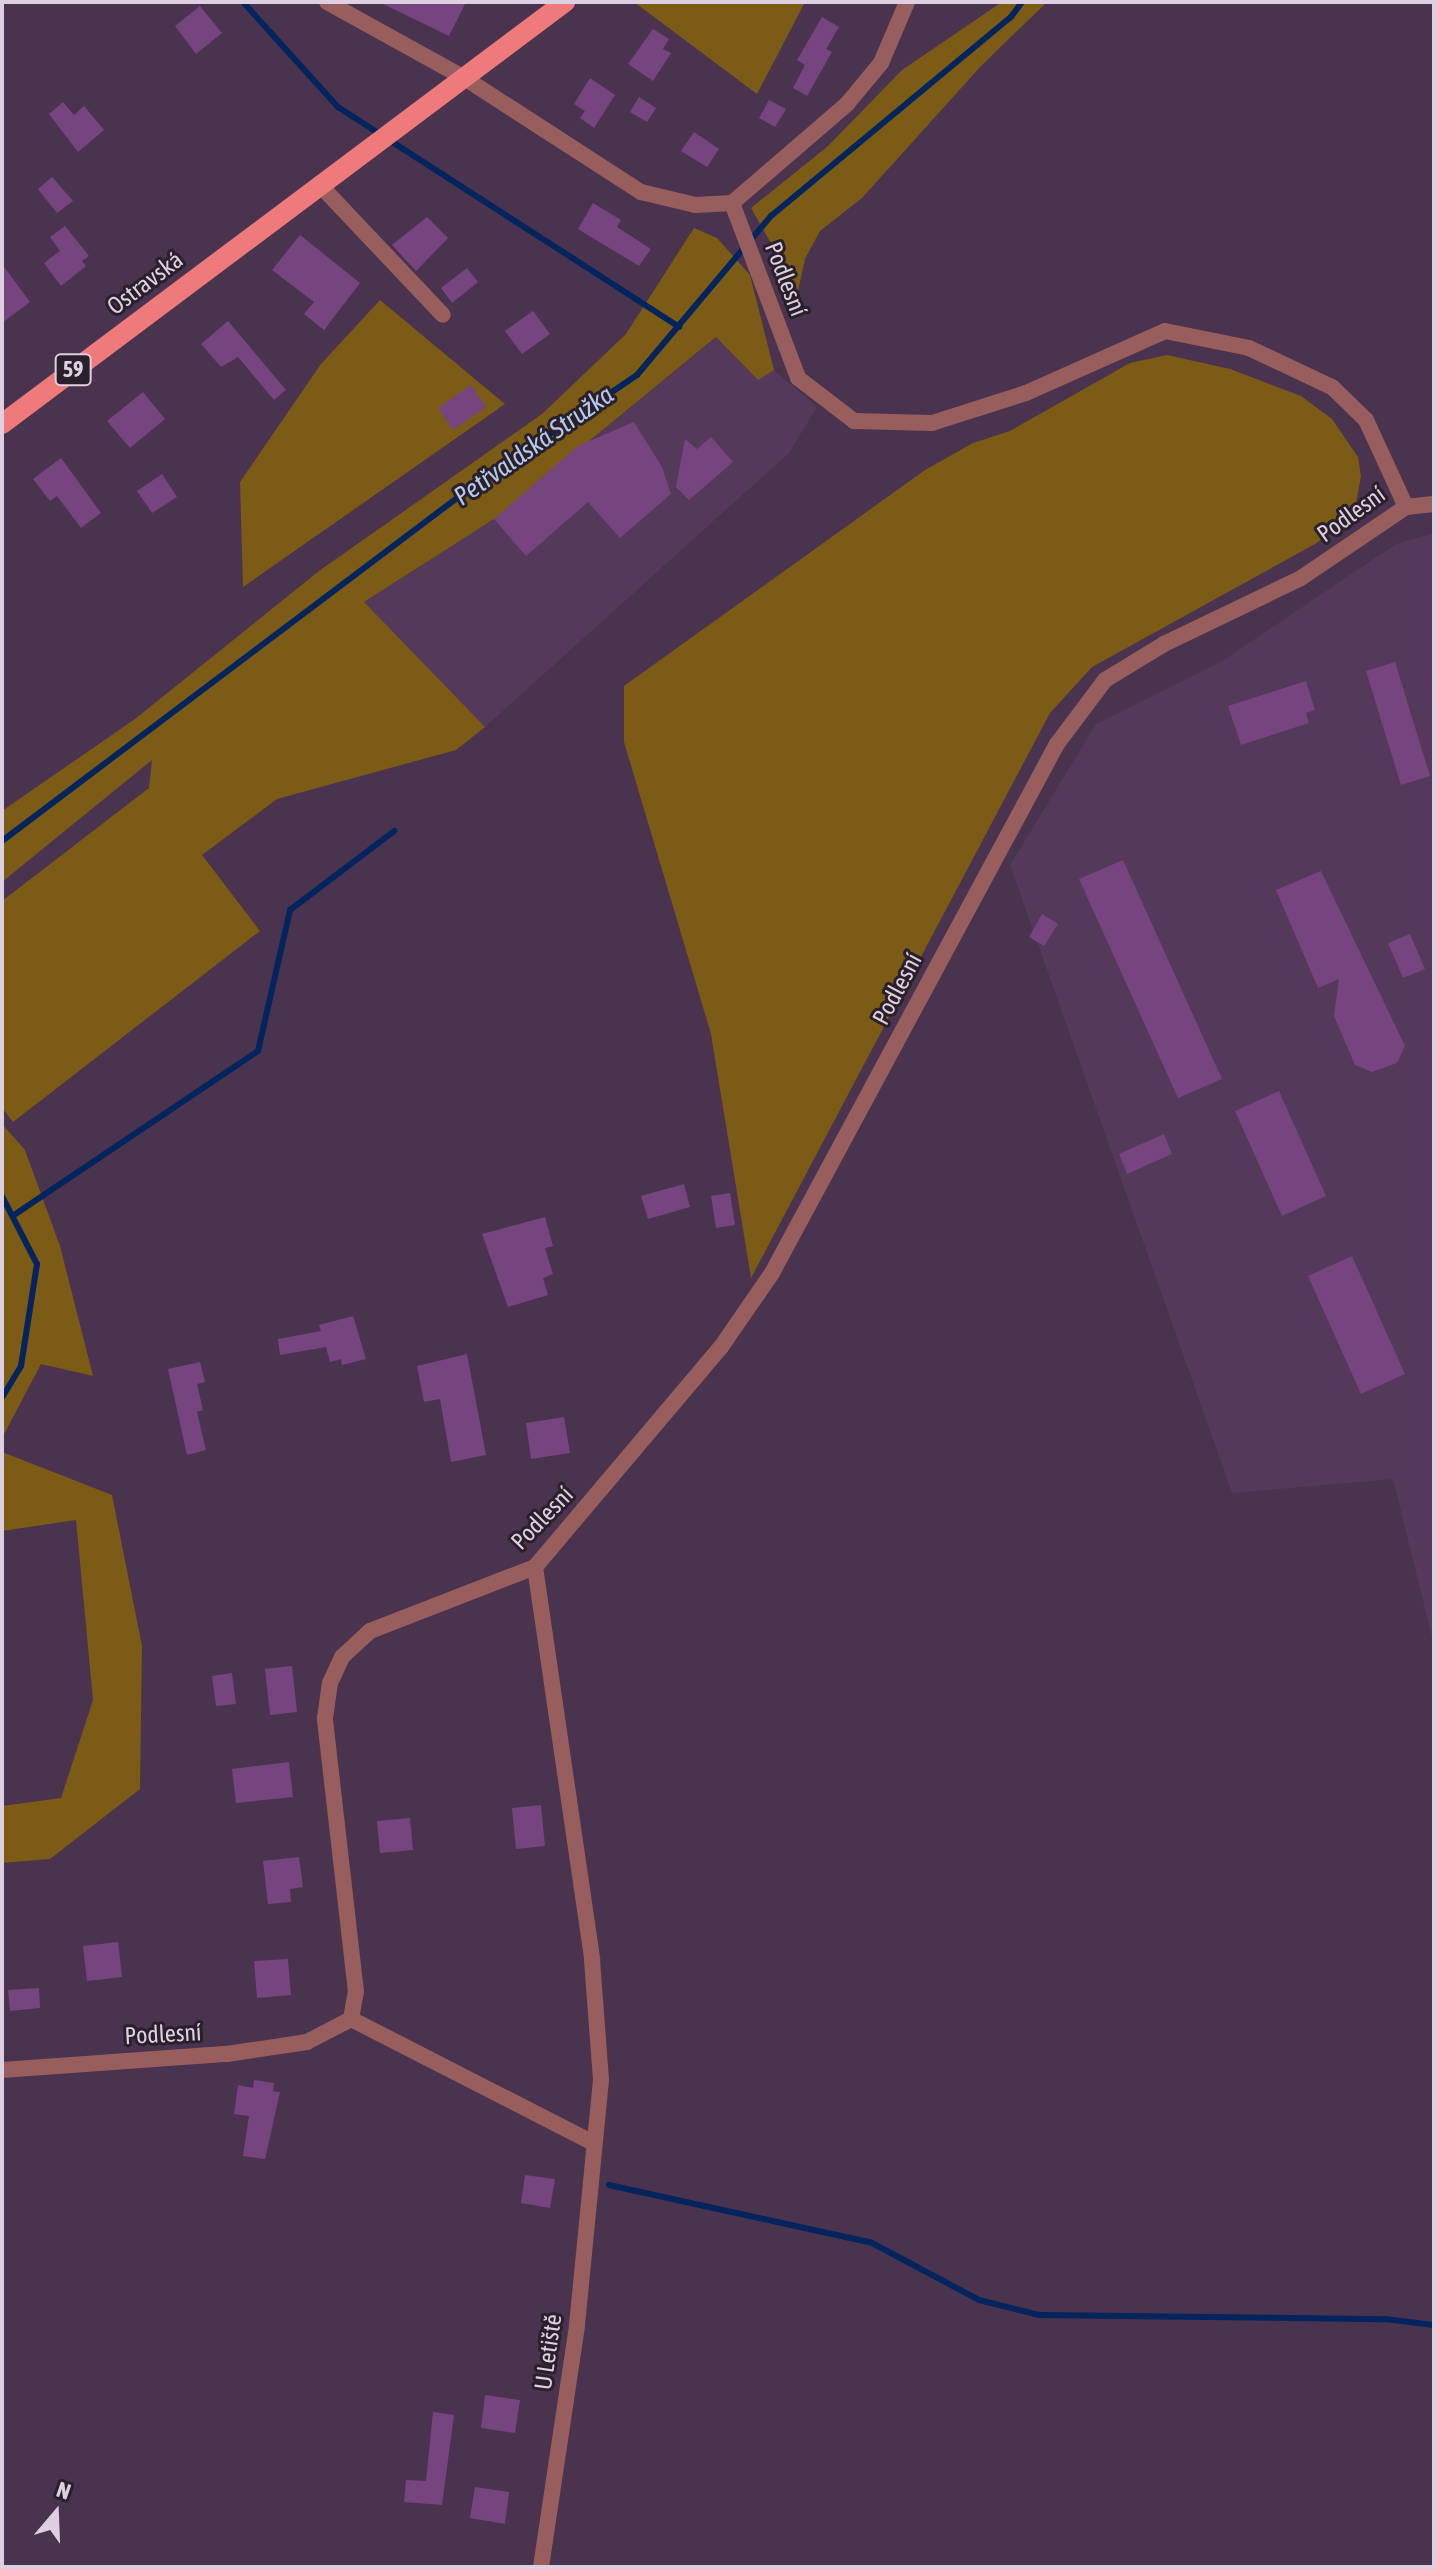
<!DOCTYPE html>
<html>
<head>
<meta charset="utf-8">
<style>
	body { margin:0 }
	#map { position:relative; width:1436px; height:2569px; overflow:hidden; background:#4a334e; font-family:"Asap Condensed",sans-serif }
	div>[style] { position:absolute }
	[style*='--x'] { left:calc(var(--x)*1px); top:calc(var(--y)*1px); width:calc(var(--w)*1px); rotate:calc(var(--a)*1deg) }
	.built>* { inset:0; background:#54395a }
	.green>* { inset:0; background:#7c5b16 }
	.stream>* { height:6px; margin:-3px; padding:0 3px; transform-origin:3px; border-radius:3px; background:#04245d }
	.building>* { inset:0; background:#764580 }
	.minor>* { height:16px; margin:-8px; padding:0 8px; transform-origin:8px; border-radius:8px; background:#985e5d }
	.primary>* { height:20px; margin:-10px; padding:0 10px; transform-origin:10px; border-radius:10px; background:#ee7a7b }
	span { translate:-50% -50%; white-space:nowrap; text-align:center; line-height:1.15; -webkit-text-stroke:6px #2a202c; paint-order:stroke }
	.shield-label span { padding:2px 6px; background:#2a202c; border:2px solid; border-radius:6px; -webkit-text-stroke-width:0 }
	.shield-label { font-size:22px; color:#ded0e0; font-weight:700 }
	.street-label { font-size:24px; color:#ded0e0 }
	.water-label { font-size:26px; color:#b5caed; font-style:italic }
	.frame { position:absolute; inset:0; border:4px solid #ded0e0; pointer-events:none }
	.north { position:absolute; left:16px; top:2473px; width:80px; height:80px; -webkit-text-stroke:6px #2a202c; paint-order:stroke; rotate:19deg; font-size:22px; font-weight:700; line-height:32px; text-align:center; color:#ded0e0 }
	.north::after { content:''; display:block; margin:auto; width:28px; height:36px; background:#ded0e0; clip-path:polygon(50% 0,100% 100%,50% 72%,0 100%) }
</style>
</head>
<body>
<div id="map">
	<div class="built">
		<i style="clip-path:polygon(717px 337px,757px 379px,774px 370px,817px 407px,789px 453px,485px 727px,363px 603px,494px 519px)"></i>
		<i style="clip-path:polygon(1434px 533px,1434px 1645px,1393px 1479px,1232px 1493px,1010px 865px,1096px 724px,1222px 661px,1396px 544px)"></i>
	</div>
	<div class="green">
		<i style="clip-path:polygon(634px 2px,805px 2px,757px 94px)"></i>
		<i style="clip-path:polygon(1002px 2px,1047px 2px,981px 66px,862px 198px,820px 231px,805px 259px,798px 291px,751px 208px,828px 146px,902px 70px)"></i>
		<i style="clip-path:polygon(694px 228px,717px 238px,750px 275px,774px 370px,758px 380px,716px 337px,494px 519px,364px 602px,485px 727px,456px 750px,277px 799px,202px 855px,260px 931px,13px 1122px,2px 1108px,2px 901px,149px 788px,152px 760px,2px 882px,2px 811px,135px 719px,319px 571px,542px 414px,626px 334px)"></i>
		<i style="clip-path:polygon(380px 300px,505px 404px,243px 587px,240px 482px,321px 364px)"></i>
		<i style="clip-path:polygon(1167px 355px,1230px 369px,1301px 396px,1332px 419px,1358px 457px,1361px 476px,1356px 503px,1346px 522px,1315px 544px,1092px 667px,1050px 713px,751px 1278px,711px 1034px,624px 742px,624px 686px,925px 470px,973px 443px,1010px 431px,1130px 363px)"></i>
		<i style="clip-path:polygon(2px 1124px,25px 1150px,60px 1246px,93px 1376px,41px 1364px,2px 1438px)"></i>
		<i style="clip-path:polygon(2px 1452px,112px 1495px,142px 1646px,140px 1789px,50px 1859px,2px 1863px,2px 1806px,61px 1798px,93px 1700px,76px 1520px,2px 1531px)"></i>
	</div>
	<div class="stream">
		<i style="--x:243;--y:2;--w:142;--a:47.9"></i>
		<i style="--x:338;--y:107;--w:406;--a:32.8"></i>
		<i style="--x:2;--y:841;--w:590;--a:-37.01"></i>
		<i style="--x:473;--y:486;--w:198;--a:-34.1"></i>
		<i style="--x:637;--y:375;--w:208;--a:-49.9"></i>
		<i style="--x:771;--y:216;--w:312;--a:-39.7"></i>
		<i style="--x:1011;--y:17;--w:19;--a:-54"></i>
		<i style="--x:2;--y:1196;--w:76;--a:62.8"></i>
		<i style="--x:37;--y:1264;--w:103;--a:98.9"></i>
		<i style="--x:21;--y:1366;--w:37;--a:121"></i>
		<i style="--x:14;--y:1215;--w:294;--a:-33.9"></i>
		<i style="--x:258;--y:1051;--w:145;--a:-77.2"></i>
		<i style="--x:290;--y:910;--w:131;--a:-37.2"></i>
		<i style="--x:609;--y:2185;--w:269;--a:12.4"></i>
		<i style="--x:872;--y:2243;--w:121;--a:28"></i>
		<i style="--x:979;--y:2300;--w:62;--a:14"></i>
		<i style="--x:1039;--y:2315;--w:346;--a:0.7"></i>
		<i style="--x:1385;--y:2319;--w:49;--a:7"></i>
	</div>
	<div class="building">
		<i style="clip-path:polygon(379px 2px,466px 2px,449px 36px)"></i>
		<i style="clip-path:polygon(200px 6px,222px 33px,196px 54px,175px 26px)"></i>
		<i style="clip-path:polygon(822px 17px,839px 27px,826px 49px,832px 52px,807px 96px,793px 88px,805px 65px,797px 60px)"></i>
		<i style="clip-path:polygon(653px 29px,669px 39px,663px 49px,671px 53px,653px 81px,628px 64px)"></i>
		<i style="clip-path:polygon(590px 78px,615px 95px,594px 128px,580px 118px,585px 111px,574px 104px)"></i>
		<i style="clip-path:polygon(639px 97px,656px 108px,647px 122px,630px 112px)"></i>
		<i style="clip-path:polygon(769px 100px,786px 109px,775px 127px,759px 118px)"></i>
		<i style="clip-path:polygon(63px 102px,74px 115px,84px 106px,104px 130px,78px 152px,49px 114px)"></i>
		<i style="clip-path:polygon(694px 132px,719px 149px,707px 167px,681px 151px)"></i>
		<i style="clip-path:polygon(52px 177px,73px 201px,57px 213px,38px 189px)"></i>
		<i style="clip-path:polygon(593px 203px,621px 220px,617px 227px,651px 249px,639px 266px,578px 229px)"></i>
		<i style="clip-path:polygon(427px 217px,448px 238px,416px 271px,392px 245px)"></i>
		<i style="clip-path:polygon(65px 226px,89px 256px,82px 261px,86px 266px,61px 286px,44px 263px,60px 251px,50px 237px)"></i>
		<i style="clip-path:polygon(300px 235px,360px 283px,324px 330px,304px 314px,314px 302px,272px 270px)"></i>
		<i style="clip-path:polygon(2px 264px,30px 302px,2px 323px)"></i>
		<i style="clip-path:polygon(467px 268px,478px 282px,452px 303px,441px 288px)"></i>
		<i style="clip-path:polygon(533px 311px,550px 334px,522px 354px,505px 331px)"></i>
		<i style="clip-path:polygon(228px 321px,286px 390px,274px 400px,238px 357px,221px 367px,201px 344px)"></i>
		<i style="clip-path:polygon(471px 385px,486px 407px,453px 430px,438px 408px)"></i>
		<i style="clip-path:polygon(143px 392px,165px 419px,130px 448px,107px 421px)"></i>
		<i style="clip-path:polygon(634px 422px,662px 467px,671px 494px,620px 538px,588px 502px,526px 556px,494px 519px,578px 446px)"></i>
		<i style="clip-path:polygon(711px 437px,733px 462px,689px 500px,676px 487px,685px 439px,697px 449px)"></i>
		<i style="clip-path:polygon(61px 458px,101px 513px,81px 528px,57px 496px,50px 501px,33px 479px)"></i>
		<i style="clip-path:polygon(162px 474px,177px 497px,152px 513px,137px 491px)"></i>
		<i style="clip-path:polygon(1395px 662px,1430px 776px,1401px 785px,1366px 671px)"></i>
		<i style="clip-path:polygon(1306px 681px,1315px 710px,1306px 713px,1309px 723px,1241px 745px,1228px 706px)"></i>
		<i style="clip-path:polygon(1123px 860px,1222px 1079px,1178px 1098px,1079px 879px)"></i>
		<i style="clip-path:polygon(1321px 871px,1405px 1046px,1397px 1063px,1372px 1072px,1355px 1065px,1334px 1016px,1339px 979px,1318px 988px,1276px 890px)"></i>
		<i style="clip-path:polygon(1042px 914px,1058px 924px,1044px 946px,1029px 937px)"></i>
		<i style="clip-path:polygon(1410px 934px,1425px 969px,1403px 978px,1388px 943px)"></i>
		<i style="clip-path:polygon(1279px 1091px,1326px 1196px,1282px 1216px,1235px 1111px)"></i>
		<i style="clip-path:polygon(1164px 1134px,1172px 1154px,1127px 1174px,1119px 1154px)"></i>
		<i style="clip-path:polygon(684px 1184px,690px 1207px,648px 1219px,641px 1196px)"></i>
		<i style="clip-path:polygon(730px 1193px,735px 1225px,716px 1228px,711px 1196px)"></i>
		<i style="clip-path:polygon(545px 1217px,553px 1246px,545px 1248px,553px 1274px,543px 1278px,548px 1295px,508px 1307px,482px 1234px)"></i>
		<i style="clip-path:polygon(1352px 1256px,1405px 1374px,1361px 1394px,1308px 1276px)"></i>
		<i style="clip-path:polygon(353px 1316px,366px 1359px,342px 1365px,341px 1359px,330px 1362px,326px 1347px,280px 1355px,278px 1339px,321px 1331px,319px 1325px)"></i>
		<i style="clip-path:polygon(467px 1354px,486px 1455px,451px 1462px,440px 1399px,424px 1402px,417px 1366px)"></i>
		<i style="clip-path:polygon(200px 1362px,205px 1382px,197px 1384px,203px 1410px,197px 1412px,206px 1450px,187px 1455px,168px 1369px)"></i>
		<i style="clip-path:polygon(564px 1417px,570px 1453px,531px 1459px,526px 1423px)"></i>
		<i style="clip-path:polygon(292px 1666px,297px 1712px,270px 1715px,265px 1669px)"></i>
		<i style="clip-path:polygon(232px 1673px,236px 1704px,216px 1706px,212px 1676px)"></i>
		<i style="clip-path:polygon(289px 1762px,293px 1797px,236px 1803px,232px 1769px)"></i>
		<i style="clip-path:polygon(541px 1805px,545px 1846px,516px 1849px,512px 1808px)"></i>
		<i style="clip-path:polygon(410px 1818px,413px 1850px,380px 1853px,377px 1821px)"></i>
		<i style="clip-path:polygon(299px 1857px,303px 1887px,290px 1889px,291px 1902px,268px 1904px,263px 1861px)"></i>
		<i style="clip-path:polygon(118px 1942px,122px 1977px,87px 1981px,83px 1946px)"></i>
		<i style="clip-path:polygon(288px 1959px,291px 1995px,257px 1998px,254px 1961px)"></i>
		<i style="clip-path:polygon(39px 1988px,40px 2008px,10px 2011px,8px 1990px)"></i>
		<i style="clip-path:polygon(254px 2080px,274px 2083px,273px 2091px,280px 2092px,265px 2159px,243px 2156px,249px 2116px,234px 2114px,238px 2085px,253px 2088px)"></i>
		<i style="clip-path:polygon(525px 2175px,555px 2179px,550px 2208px,521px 2203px)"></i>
		<i style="clip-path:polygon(485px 2395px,520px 2400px,515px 2433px,481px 2428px)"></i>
		<i style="clip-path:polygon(433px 2412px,454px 2415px,442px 2505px,404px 2502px,406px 2480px,426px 2481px)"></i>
		<i style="clip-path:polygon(475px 2487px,509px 2492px,505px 2524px,470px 2518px)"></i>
	</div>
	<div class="minor">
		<i style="--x:327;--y:2;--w:155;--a:28.9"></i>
		<i style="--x:463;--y:77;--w:212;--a:32.9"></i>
		<i style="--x:641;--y:192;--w:56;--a:13.5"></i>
		<i style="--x:695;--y:205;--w:37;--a:-3"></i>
		<i style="--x:732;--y:203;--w:152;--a:-40.7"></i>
		<i style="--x:847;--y:104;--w:53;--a:-50.3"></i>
		<i style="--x:881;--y:63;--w:66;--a:-66.9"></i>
		<i style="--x:319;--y:184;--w:180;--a:46.6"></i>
		<i style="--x:732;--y:203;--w:187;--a:69.3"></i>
		<i style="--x:798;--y:378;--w:71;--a:37.5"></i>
		<i style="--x:854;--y:421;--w:78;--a:1.5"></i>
		<i style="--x:932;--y:423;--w:99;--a:-17.7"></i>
		<i style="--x:1026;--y:393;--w:152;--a:-24"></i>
		<i style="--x:1165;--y:331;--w:86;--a:11.4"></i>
		<i style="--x:1249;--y:348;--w:92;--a:25.2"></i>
		<i style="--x:1332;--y:387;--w:47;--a:44.1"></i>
		<i style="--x:1366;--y:420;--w:96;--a:65.3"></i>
		<i style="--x:1406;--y:507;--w:28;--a:-6"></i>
		<i style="--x:535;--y:1567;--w:397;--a:81.7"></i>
		<i style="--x:592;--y:1960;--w:120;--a:85.7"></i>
		<i style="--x:601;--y:2080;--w:247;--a:95.6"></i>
		<i style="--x:577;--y:2326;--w:244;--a:98.5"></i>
		<i style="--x:351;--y:2019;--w:272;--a:27.1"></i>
		<i style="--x:2;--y:2070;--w:226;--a:-4.1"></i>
		<i style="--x:227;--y:2054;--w:81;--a:-8.5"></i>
		<i style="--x:307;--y:2042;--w:50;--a:-27.6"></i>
		<i style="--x:351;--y:2019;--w:27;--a:-80"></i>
		<i style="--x:356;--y:1992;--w:276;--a:-96.5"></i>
		<i style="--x:325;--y:1718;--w:35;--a:-82"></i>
		<i style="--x:330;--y:1683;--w:29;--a:-65"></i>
		<i style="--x:342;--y:1657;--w:38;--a:-43"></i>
		<i style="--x:370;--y:1631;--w:177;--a:-21.2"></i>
		<i style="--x:535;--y:1567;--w:288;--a:-49.8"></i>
		<i style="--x:721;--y:1347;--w:90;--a:-55.4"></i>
		<i style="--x:772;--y:1273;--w:601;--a:-61.69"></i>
		<i style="--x:1057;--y:744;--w:80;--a:-53.1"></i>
		<i style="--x:1105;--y:680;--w:69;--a:-31.4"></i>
		<i style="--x:1164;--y:644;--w:152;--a:-25.7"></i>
		<i style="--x:1301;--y:578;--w:127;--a:-34.1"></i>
	</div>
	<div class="primary">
		<i style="--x:2;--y:424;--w:704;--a:-36.85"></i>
	</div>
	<div class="shield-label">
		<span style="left:73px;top:370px">59</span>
	</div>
	<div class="street-label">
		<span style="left:786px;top:279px;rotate:69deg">Podlesní</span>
		<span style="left:145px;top:283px;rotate:-37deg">Ostravská</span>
		<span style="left:1351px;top:514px;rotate:-36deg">Podlesní</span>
		<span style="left:897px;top:989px;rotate:-62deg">Podlesní</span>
		<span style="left:542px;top:1518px;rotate:-46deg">Podlesní</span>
		<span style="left:163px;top:2034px;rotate:-3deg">Podlesní</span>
		<span style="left:548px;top:2352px;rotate:-82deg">U Letiště</span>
	</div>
	<div class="water-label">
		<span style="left:534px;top:446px;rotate:-35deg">Petřvaldská Stružka</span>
	</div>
	<div class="frame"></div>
	<div class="north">N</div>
</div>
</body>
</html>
